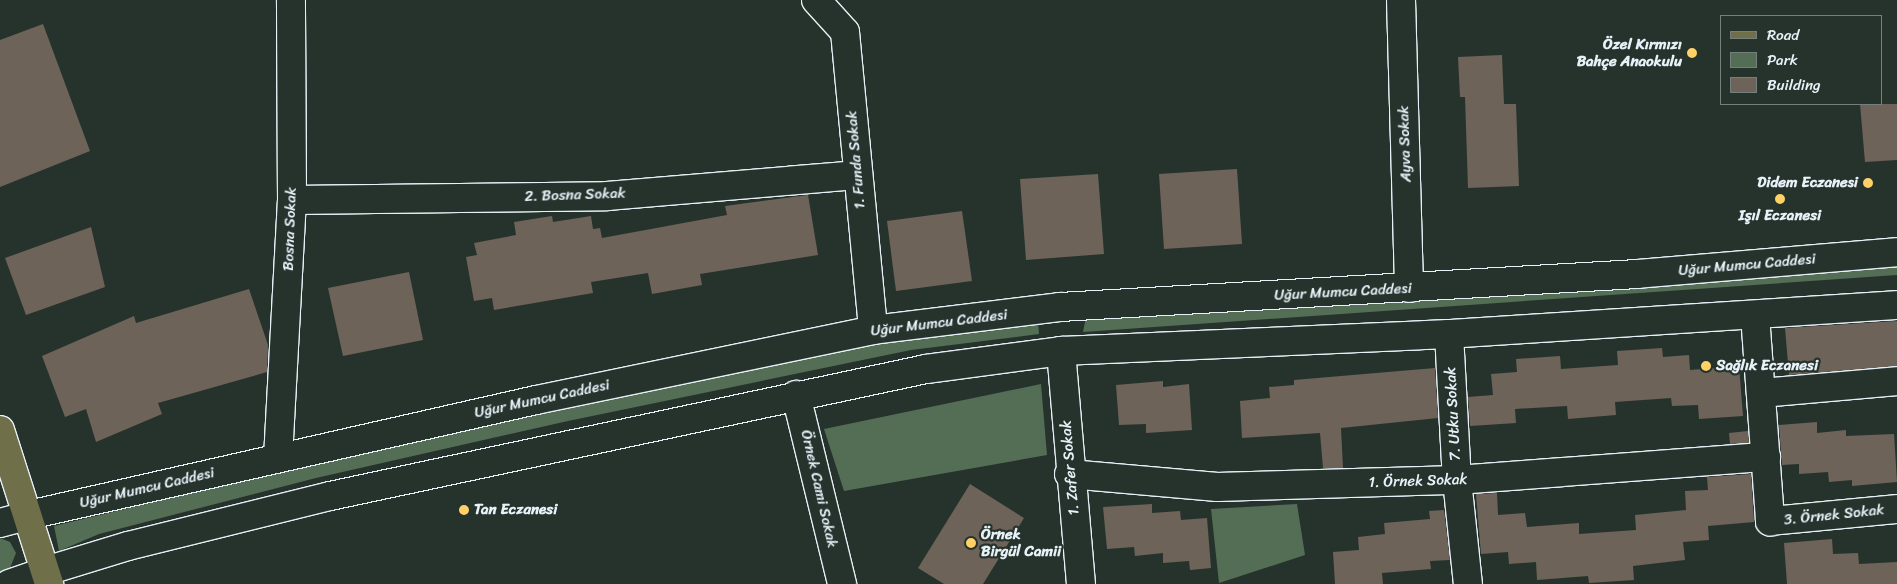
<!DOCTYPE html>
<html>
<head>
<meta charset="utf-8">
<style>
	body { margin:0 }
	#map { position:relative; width:1897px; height:584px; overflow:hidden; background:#26332d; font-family:Sriracha,sans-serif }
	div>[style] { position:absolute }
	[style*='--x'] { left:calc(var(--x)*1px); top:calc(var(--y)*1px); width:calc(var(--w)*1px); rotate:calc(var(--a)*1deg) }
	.green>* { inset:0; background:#546e55 }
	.building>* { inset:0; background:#6e6358 }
	.roads { filter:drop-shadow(1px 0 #e8f1f8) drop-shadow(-1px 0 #e8f1f8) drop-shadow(0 1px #e8f1f8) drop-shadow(0 -1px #e8f1f8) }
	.minor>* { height:28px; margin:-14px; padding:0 14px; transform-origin:14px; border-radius:14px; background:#26332d }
	.tertiary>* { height:28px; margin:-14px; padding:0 14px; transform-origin:14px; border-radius:14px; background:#26332d }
	.secondary>* { height:28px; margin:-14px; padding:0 14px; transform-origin:14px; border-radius:14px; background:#26332d }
	.primary>* { height:28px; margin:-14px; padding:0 14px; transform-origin:14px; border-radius:14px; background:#6f704a }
	.dots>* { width:14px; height:14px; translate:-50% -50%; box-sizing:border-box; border:2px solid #26332d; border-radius:50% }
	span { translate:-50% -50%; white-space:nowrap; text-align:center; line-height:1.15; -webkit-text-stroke:4.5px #26332d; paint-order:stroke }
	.poi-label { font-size:15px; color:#e8f1f8; font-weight:700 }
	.right { translate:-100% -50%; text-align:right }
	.left { translate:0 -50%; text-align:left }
	.street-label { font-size:15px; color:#e8f1f8 }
	.legend { position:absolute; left:1720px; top:15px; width:162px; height:90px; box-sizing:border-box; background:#26332d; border:1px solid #747f7e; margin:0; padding:6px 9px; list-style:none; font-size:15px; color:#e8f1f8 }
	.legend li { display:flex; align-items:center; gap:10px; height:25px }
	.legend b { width:25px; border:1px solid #747f7e }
</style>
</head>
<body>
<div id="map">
	<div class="green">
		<i style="clip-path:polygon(1897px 261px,1897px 275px,1083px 332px,1086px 317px)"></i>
		<i style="clip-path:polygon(1038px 321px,1039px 334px,911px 350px,568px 421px,316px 478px,99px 534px,59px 551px,54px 526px,316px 463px,896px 338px)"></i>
		<i style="clip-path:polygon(1041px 384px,1047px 455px,844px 491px,824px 429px)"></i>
		<i style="clip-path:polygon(1297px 504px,1305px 555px,1219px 583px,1211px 509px)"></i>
		<i style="clip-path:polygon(0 538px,10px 542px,16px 553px,10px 568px,0 572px)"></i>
	</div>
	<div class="building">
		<i style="clip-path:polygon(43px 24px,90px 151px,0 187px,0 40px)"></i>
		<i style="clip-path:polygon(1502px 55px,1504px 104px,1516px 104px,1519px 186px,1468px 188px,1465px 97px,1460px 97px,1458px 57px)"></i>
		<i style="clip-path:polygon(1860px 104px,1897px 104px,1897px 160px,1865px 162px)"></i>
		<i style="clip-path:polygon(1237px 169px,1242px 244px,1164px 249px,1159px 174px)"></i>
		<i style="clip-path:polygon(1098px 174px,1104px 254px,1026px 260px,1020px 179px)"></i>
		<i style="clip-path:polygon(808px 195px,818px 255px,700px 274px,702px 285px,652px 294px,648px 273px,591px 282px,593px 293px,494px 310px,492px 298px,474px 301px,466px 257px,477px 255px,474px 243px,516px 235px,514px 222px,552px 216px,553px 222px,591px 216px,593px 229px,600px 228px,602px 238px,727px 215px,725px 206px)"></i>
		<i style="clip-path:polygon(962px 211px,972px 281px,896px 291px,887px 221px)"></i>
		<i style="clip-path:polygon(91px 227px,105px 287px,26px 315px,5px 258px)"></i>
		<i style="clip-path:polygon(409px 272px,423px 340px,343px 356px,328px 288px)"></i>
		<i style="clip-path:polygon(249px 289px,268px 345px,267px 372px,158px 403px,162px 414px,96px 442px,86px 409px,65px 417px,42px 356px,134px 316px,136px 323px)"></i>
		<i style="clip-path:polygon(1897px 321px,1897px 366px,1789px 375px,1785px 328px)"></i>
		<i style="clip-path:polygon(1662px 348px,1663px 357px,1689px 355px,1690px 370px,1739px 366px,1743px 416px,1699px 419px,1698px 405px,1672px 406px,1671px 398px,1615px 402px,1616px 415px,1568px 419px,1567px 406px,1515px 409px,1516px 423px,1470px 426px,1468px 397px,1493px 395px,1491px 374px,1517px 372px,1516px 359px,1560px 356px,1561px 369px,1618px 365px,1617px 351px)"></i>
		<i style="clip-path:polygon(1435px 368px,1438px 418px,1341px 428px,1343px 468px,1323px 468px,1320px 433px,1242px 438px,1240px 401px,1270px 398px,1269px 387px,1294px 385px,1294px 380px)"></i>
		<i style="clip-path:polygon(1163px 381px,1163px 387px,1189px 384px,1192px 430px,1146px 433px,1146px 424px,1119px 425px,1116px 385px)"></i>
		<i style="clip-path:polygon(1817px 422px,1817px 433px,1846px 430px,1846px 436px,1894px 434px,1897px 482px,1852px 486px,1852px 480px,1829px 482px,1828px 472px,1799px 474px,1799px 464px,1782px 465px,1779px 425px)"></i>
		<i style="clip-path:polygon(1748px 431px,1749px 443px,1730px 444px,1729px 433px)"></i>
		<i style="clip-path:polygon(1751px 474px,1754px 522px,1708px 526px,1709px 540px,1683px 542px,1685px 560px,1633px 566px,1634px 580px,1589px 583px,1588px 576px,1537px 580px,1536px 562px,1509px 564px,1508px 552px,1481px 554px,1476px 494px,1497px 493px,1498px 515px,1525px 513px,1527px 527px,1579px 523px,1579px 534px,1636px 530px,1635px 515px,1686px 510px,1685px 491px,1708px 490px,1707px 477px)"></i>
		<i style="clip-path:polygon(970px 484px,1024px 518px,983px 584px,944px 584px,918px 568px)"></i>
		<i style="clip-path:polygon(1152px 504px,1152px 513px,1180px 511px,1181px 520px,1207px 518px,1211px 568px,1190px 570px,1189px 561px,1163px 563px,1163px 553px,1135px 556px,1134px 547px,1107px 549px,1103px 507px)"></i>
		<i style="clip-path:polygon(1444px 510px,1450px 560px,1430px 561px,1431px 569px,1382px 573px,1383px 584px,1335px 584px,1333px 552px,1359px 550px,1358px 537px,1385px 534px,1384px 523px,1430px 519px,1429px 511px)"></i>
		<i style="clip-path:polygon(1832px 539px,1833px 554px,1858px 553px,1859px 564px,1897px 562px,1897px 584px,1787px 584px,1784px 543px)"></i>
	</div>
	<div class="roads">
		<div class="minor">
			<i style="--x:816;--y:0;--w:43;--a:47.8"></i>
			<i style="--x:845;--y:32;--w:299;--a:84.6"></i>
			<i style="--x:1401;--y:0;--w:288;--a:88.4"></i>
			<i style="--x:292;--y:200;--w:315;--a:-0.7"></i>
			<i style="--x:607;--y:196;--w:250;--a:-4.8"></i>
			<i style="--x:1755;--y:315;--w:207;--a:85.8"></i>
			<i style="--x:1770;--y:521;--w:128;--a:-5.4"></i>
			<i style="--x:1449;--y:334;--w:146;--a:86.9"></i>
			<i style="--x:1457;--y:480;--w:105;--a:84"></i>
			<i style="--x:1061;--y:351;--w:234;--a:85.1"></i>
			<i style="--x:1761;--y:393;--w:137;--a:-5"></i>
			<i style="--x:796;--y:395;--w:195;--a:76.3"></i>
			<i style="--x:278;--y:458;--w:258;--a:-86.9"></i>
			<i style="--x:292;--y:200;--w:200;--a:-90.3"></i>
			<i style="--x:1069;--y:474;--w:149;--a:5"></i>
			<i style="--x:1217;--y:487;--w:240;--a:-1.7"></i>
			<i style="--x:1457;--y:480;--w:310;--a:-4.3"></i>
		</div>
		<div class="tertiary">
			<i style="--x:29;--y:515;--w:520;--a:-12.78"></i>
			<i style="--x:536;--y:400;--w:344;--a:-11.7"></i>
			<i style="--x:873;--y:330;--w:188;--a:-7"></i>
			<i style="--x:1060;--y:307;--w:578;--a:-3.27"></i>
			<i style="--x:1637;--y:274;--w:261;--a:-4.8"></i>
			<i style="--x:46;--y:571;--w:86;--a:-17"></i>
			<i style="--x:128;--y:546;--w:208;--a:-13.9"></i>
			<i style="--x:330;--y:496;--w:609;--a:-12.03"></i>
			<i style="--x:926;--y:369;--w:136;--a:-7.6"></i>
			<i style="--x:1061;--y:351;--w:388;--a:-2.5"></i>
			<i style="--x:1449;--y:334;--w:449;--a:-3.7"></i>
		</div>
		<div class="secondary">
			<i style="--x:0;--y:523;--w:30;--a:-15"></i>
			<i style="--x:9;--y:584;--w:39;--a:-19"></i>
		</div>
		<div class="primary">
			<i style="--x:0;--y:430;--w:162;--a:72.3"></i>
		</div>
	</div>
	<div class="dots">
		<i style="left:1692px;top:53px;background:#ffd166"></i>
		<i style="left:1868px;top:183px;background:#ffd166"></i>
		<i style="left:1780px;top:199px;background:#ffd166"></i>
		<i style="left:1706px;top:366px;background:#ffd166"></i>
		<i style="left:464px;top:510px;background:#ffd166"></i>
		<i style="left:971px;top:543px;background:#ffd166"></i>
	</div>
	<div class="poi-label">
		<span class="right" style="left:1682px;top:53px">Özel Kırmızı<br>Bahçe Anaokulu</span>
		<span class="right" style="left:1858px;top:183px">Didem Eczanesi</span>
		<span style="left:1780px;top:216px">Işıl Eczanesi</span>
		<span class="left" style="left:1716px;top:366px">Sağlık Eczanesi</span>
		<span class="left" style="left:474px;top:510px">Tan Eczanesi</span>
		<span class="left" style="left:981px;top:543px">Örnek<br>Birgül Camii</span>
	</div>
	<div class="street-label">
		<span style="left:1405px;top:144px;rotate:-92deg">Ayva Sokak</span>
		<span style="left:856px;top:160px;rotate:-95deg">1. Funda Sokak</span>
		<span style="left:575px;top:195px;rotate:-2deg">2. Bosna Sokak</span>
		<span style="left:290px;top:229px;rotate:-88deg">Bosna Sokak</span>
		<span style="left:1747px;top:265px;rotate:-5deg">Uğur Mumcu Caddesi</span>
		<span style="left:1343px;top:292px;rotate:-3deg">Uğur Mumcu Caddesi</span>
		<span style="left:939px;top:323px;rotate:-7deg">Uğur Mumcu Caddesi</span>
		<span style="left:542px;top:399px;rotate:-12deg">Uğur Mumcu Caddesi</span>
		<span style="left:1453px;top:414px;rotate:-93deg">7. Utku Sokak</span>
		<span style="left:1070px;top:468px;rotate:-95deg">1. Zafer Sokak</span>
		<span style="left:1418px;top:481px;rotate:-2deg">1. Örnek Sokak</span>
		<span style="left:147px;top:488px;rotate:-13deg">Uğur Mumcu Caddesi</span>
		<span style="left:819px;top:489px;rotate:77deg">Örnek Cami Sokak</span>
		<span style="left:1834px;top:515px;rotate:-6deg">3. Örnek Sokak</span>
	</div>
	<ul class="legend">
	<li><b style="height:6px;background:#6f704a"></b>Road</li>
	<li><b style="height:14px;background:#546e55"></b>Park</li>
	<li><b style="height:14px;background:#6e6358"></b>Building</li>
	</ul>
</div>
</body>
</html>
